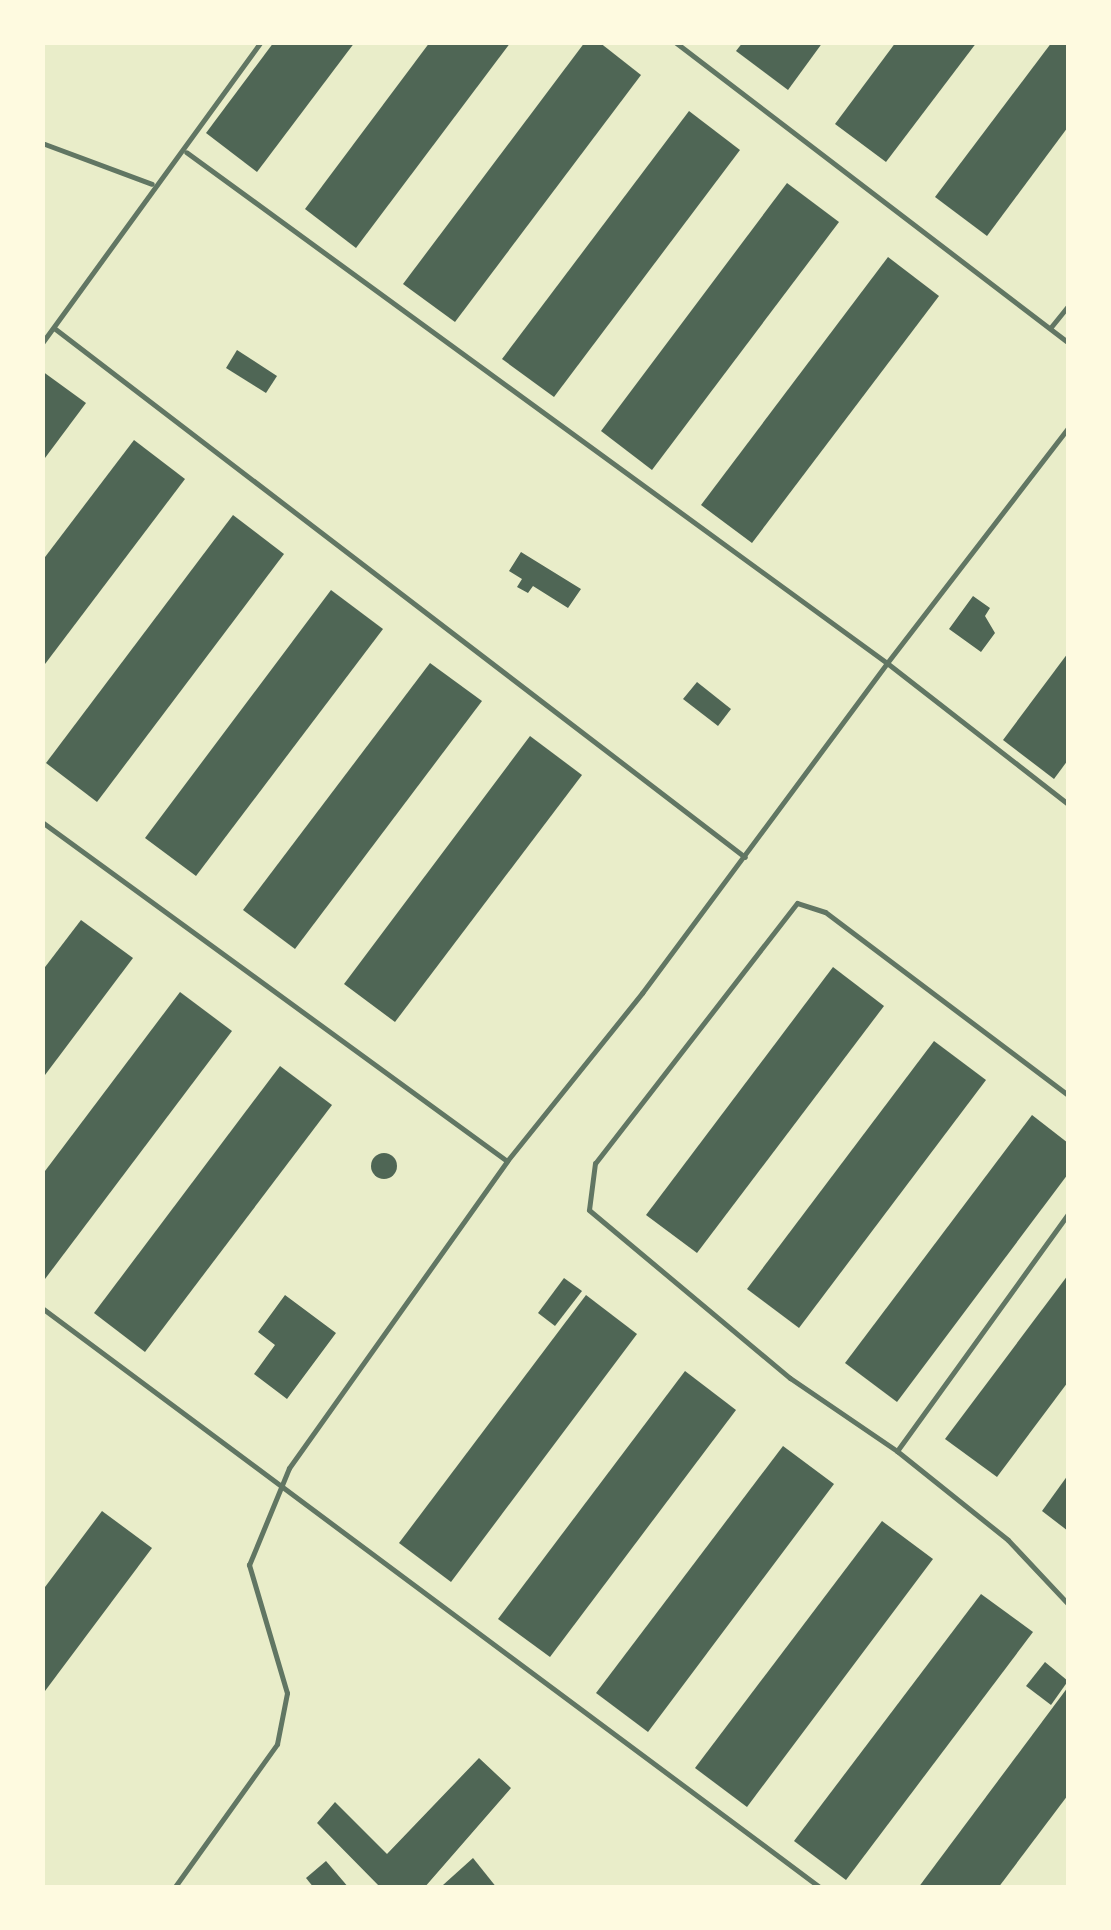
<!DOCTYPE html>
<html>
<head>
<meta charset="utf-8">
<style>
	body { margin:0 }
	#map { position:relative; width:1111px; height:1930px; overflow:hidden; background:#e9edc9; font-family:"Source Sans 3",sans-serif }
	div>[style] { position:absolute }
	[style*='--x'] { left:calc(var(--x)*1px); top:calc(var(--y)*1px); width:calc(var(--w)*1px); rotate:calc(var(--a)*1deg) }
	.building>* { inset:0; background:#4f6655 }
	.round { border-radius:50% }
	.service>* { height:5px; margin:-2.5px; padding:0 2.5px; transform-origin:2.5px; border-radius:2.5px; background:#617663 }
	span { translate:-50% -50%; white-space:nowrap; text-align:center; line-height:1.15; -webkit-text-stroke:8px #fefae0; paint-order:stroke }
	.frame { position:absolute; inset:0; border:45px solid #fefae0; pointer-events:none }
</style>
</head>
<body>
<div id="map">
	<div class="building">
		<i style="clip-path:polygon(274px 42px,355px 42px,257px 172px,206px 133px)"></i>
		<i style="clip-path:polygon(430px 42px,511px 42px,356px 248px,305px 209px)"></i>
		<i style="clip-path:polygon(585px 42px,599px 42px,641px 75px,455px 322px,403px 284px)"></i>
		<i style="clip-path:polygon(743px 42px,823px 42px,788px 90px,736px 51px)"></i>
		<i style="clip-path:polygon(896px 42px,977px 42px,886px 162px,835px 124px)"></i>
		<i style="clip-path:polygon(1052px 42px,1068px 42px,1068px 127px,987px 236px,935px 197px)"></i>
		<i style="clip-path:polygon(689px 111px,740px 150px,554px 397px,502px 359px)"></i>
		<i style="clip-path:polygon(787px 183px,839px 222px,652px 470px,601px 431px)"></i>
		<i style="clip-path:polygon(888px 257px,939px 296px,752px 543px,701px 505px)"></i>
		<i style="clip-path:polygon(237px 350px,277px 376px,266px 393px,226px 368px)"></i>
		<i style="clip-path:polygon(42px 371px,86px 403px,42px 462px)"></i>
		<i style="clip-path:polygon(134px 440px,185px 479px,42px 668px,42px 561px)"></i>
		<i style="clip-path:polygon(233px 515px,284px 554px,97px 802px,46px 763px)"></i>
		<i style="clip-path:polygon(521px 552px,581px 589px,568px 608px,533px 586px,528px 593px,517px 587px,522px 579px,509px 571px)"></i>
		<i style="clip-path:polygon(331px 590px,383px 629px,196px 876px,145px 838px)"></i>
		<i style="clip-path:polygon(973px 596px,990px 608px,985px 616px,995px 633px,981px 652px,949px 629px)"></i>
		<i style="clip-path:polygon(1068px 653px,1068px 760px,1054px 779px,1003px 740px)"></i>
		<i style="clip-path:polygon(430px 663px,482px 701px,295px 949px,243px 910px)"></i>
		<i style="clip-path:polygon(697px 682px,731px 709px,718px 726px,683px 699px)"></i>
		<i style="clip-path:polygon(530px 736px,582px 775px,395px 1022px,344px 984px)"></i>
		<i style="clip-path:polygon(81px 920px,133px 958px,42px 1079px,42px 971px)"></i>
		<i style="clip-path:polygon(833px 967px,884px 1006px,697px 1253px,646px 1215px)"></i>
		<i style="clip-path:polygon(180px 992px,232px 1031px,45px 1279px,42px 1175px)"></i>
		<i style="clip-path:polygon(934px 1041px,986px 1080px,799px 1328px,747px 1289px)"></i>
		<i style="clip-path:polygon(280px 1066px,332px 1105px,145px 1352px,94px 1313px)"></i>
		<i style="clip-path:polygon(1032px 1115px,1068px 1143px,1068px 1174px,897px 1402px,845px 1363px)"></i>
		<i class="round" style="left:371px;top:1153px;width:26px;height:26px"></i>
		<i style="clip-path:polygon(1068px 1275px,1068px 1382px,997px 1477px,945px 1439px)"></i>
		<i style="clip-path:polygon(564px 1278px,582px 1291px,555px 1326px,538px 1313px)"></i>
		<i style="clip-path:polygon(285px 1295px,336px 1333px,287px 1399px,254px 1374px,275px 1345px,258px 1332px)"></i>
		<i style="clip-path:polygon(586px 1295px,637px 1334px,451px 1582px,399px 1543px)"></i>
		<i style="clip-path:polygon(685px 1371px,736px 1410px,550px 1657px,498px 1619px)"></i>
		<i style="clip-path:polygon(783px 1446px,834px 1484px,648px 1732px,596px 1693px)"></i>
		<i style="clip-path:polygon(1068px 1475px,1068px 1531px,1042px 1511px)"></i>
		<i style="clip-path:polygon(102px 1511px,152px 1548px,42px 1695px,42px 1591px)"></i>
		<i style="clip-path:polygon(882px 1521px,933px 1559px,747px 1807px,695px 1768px)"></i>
		<i style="clip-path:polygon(981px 1594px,1033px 1632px,846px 1880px,794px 1841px)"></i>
		<i style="clip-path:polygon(1045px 1662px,1068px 1681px,1051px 1705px,1026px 1686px)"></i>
		<i style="clip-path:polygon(1068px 1687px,1068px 1795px,998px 1888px,918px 1888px)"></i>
		<i style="clip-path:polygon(479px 1758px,511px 1788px,424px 1888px,381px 1888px,317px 1823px,335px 1802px,387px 1854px)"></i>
		<i style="clip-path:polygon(473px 1858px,497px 1888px,445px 1888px,443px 1885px)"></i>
		<i style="clip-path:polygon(326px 1861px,349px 1888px,314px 1888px,306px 1878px)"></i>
	</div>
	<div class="service">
		<i style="--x:675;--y:42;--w:494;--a:37.4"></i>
		<i style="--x:42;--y:143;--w:117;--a:20.4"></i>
		<i style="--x:1051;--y:327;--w:27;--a:-51"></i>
		<i style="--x:54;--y:328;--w:870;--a:37.44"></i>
		<i style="--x:42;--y:343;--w:372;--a:-54"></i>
		<i style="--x:1068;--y:428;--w:297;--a:127.6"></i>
		<i style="--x:887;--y:663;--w:229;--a:37.9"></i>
		<i style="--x:42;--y:822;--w:575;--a:36.09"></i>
		<i style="--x:1068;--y:1095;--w:304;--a:-143"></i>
		<i style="--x:825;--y:912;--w:29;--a:-162"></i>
		<i style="--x:797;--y:903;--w:329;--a:127.8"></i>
		<i style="--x:595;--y:1163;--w:47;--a:97.3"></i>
		<i style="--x:589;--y:1210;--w:262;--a:39.9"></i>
		<i style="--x:790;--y:1378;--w:130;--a:34.3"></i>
		<i style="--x:897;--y:1451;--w:142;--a:38.7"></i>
		<i style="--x:1008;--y:1540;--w:88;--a:46.8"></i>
		<i style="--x:42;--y:1308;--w:971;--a:36.67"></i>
		<i style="--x:897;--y:1451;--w:292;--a:-54.2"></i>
		<i style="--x:174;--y:1888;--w:177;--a:-54.4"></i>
		<i style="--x:277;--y:1744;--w:52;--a:-78.9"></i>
		<i style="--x:287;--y:1693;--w:134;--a:-106.5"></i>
		<i style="--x:249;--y:1565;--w:105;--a:-67.6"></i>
		<i style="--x:289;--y:1468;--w:377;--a:-54.6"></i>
		<i style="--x:507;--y:1161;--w:216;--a:-51.2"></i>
		<i style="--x:642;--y:993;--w:411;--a:-53.4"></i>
		<i style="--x:887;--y:663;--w:867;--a:-143.91"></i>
	</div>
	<div class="frame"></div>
</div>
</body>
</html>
